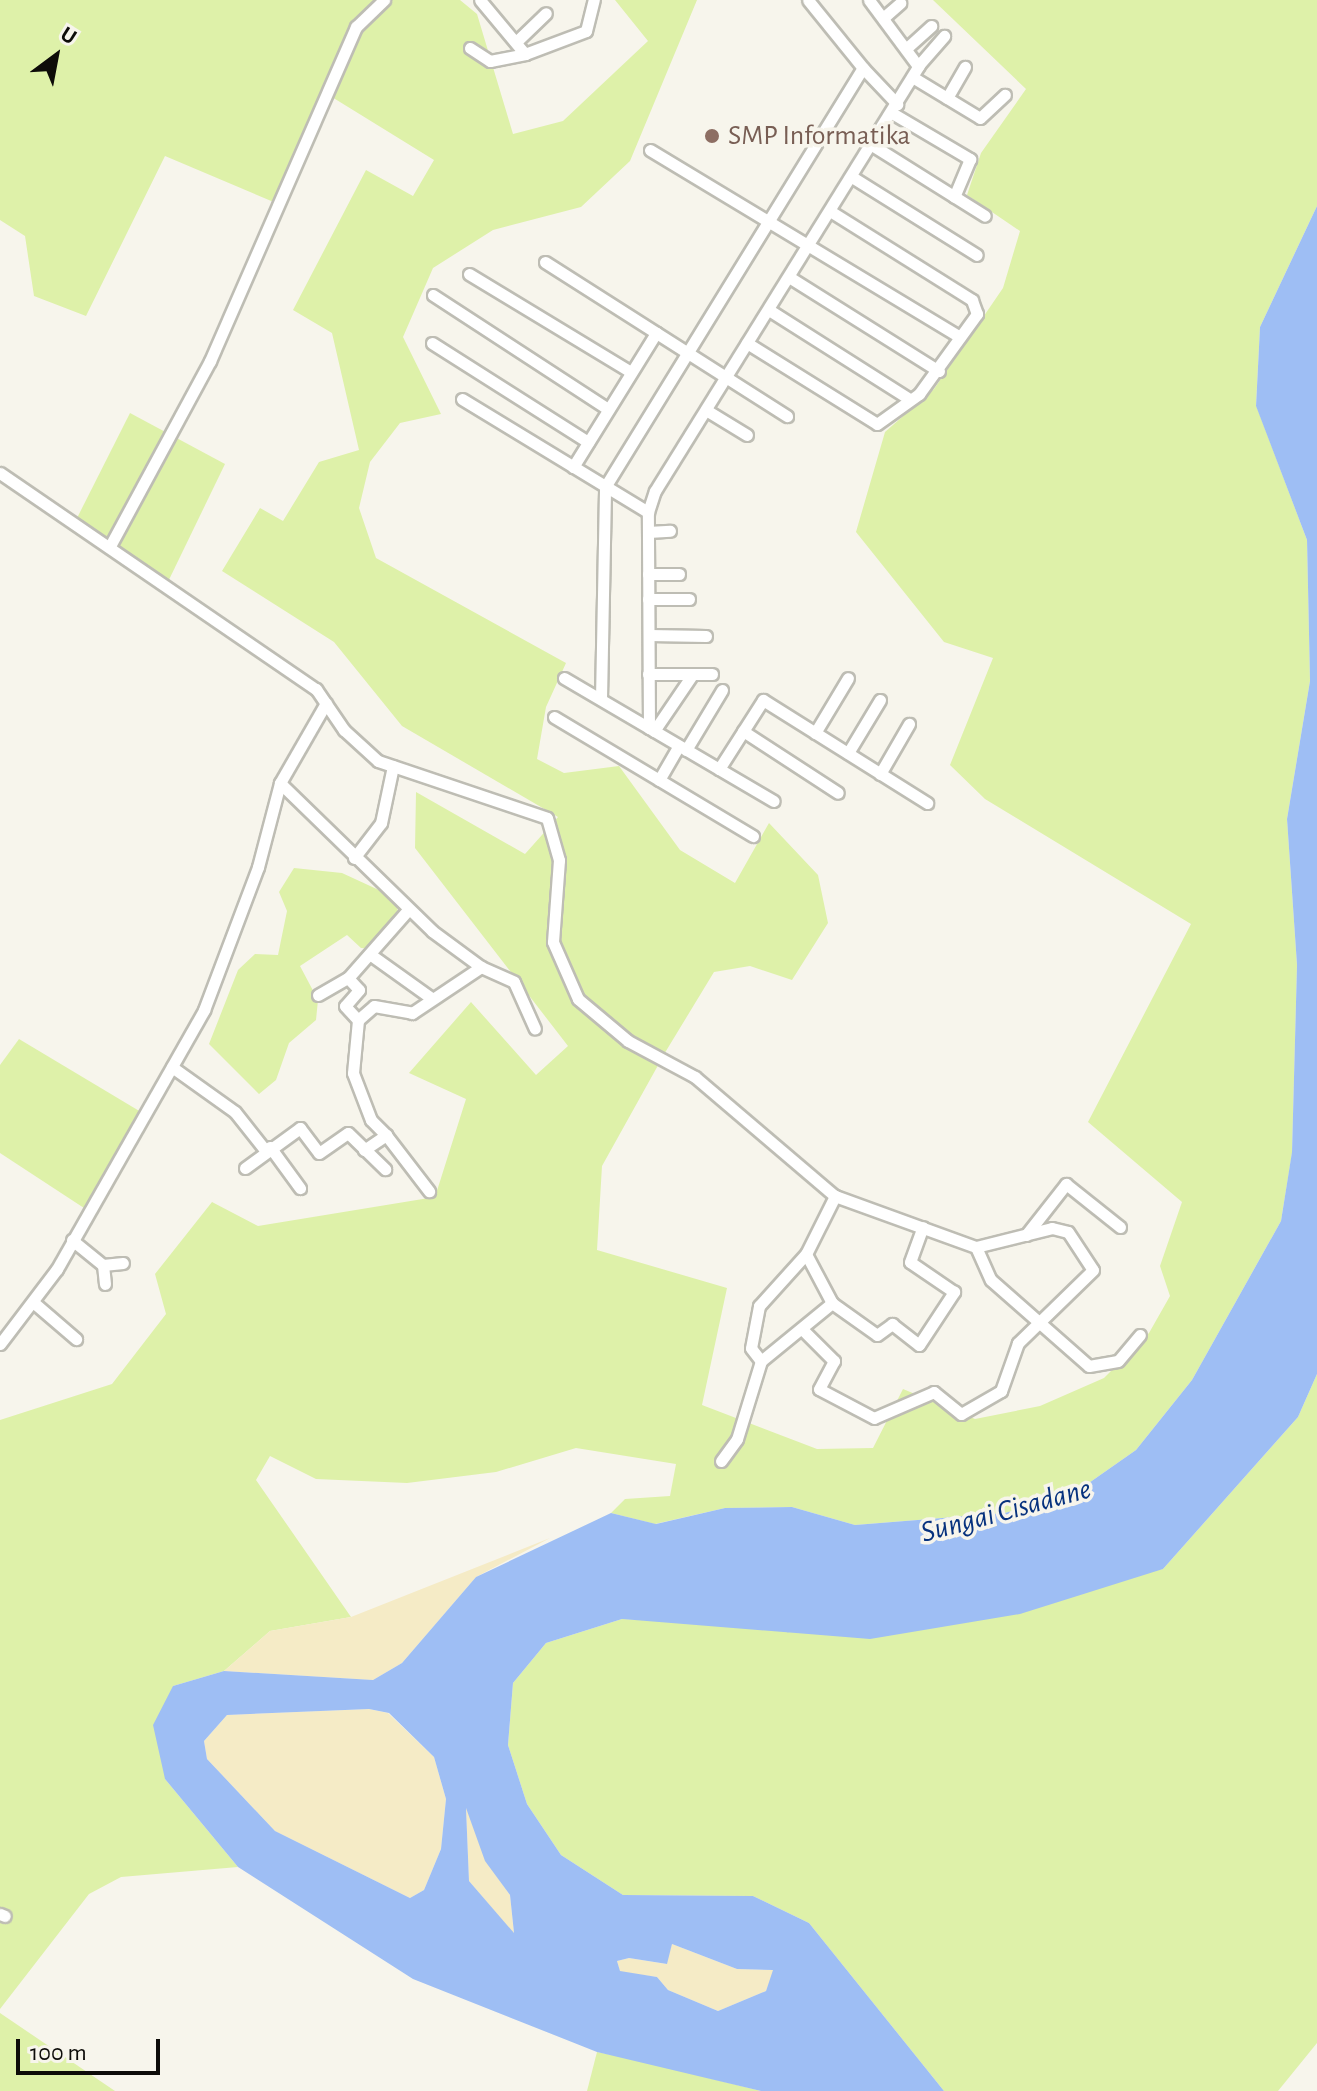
<!DOCTYPE html>
<html>
<head>
<meta charset="utf-8">
<style>
	body { margin:0 }
	#map { position:relative; width:1317px; height:2091px; overflow:hidden; background:#f7f5ec; font-family:"Alegreya Sans",sans-serif }
	div>[style] { position:absolute }
	[style*='--x'] { left:calc(var(--x)*1px); top:calc(var(--y)*1px); width:calc(var(--w)*1px); rotate:calc(var(--a)*1deg) }
	.green>* { inset:0; background:#def1a9 }
	.sand>* { inset:0; background:#f5ebc6 }
	.water>* { inset:0; background:#9ebef4 }
	.roads { filter:drop-shadow(2px 0 #bebdb4) drop-shadow(-2px 0 #bebdb4) drop-shadow(0 2px #bebdb4) drop-shadow(0 -2px #bebdb4) }
	.minor>* { height:11px; margin:-5.5px; padding:0 5.5px; transform-origin:5.5px; border-radius:5.5px; background:#fff }
	.dots>* { width:22px; height:22px; translate:-50% -50%; box-sizing:border-box; border:4px solid #f7f5ec; border-radius:50% }
	span { translate:-50% -50%; white-space:nowrap; text-align:center; line-height:1.15; -webkit-text-stroke:7px #f7f5ec; paint-order:stroke }
	.education-label { font-size:28px; color:#785e54 }
	.left { translate:0 -50%; text-align:left }
	.water-label { font-size:30px; color:#07327e; font-style:italic }
	.north { position:absolute; left:16px; top:16px; width:80px; height:80px; -webkit-text-stroke:6px #f7f5ec; paint-order:stroke; rotate:32deg; font-size:22px; font-weight:700; line-height:32px; text-align:center; color:#0d0c09 }
	.north::after { content:''; display:block; margin:auto; width:28px; height:36px; background:#0d0c09; clip-path:polygon(50% 0,100% 100%,50% 72%,0 100%) }
	.scale { position:absolute; left:16px; top:2039px; width:144px; height:36px; box-sizing:border-box; border:4px solid #0d0c09; border-top:0; padding-left:10px; font-size:24px; line-height:28px; white-space:nowrap; color:#0d0c09; -webkit-text-stroke:6px #f7f5ec; paint-order:stroke }
</style>
</head>
<body>
<div id="map">
	<div class="green">
		<i style="clip-path:polygon(0 0,460px 0,477px 14px,513px 134px,563px 121px,648px 41px,615px 0,697px 0,630px 161px,581px 207px,493px 230px,433px 268px,403px 337px,441px 414px,400px 423px,370px 462px,359px 508px,376px 558px,566px 663px,546px 707px,537px 759px,564px 773px,619px 766px,680px 850px,735px 883px,769px 823px,818px 875px,828px 923px,792px 980px,750px 966px,714px 972px,666px 1051px,602px 1166px,597px 1250px,727px 1288px,702px 1405px,817px 1449px,873px 1448px,903px 1389px,975px 1419px,1040px 1406px,1104px 1378px,1149px 1333px,1170px 1296px,1160px 1266px,1182px 1202px,1088px 1122px,1191px 924px,985px 799px,950px 765px,993px 658px,944px 642px,856px 532px,885px 432px,934px 389px,1003px 288px,1020px 231px,967px 195px,981px 153px,1026px 89px,933px 0,1317px 0,1317px 206px,1260px 327px,1256px 405px,1307px 540px,1310px 681px,1287px 819px,1297px 965px,1292px 1153px,1281px 1221px,1192px 1380px,1136px 1450px,1076px 1492px,1005px 1513px,855px 1525px,792px 1507px,725px 1508px,655px 1524px,611px 1513px,625px 1499px,670px 1496px,676px 1464px,576px 1448px,496px 1472px,407px 1483px,316px 1479px,270px 1456px,256px 1480px,351px 1617px,270px 1631px,224px 1671px,173px 1686px,165px 1779px,238px 1867px,121px 1877px,89px 1894px,0 2009px,0 1420px,112px 1384px,166px 1314px,155px 1274px,212px 1202px,258px 1226px,435px 1197px,466px 1099px,409px 1073px,471px 1002px,536px 1075px,568px 1046px,415px 848px,416px 792px,525px 854px,558px 817px,402px 726px,334px 642px,222px 571px,260px 508px,283px 521px,319px 462px,359px 450px,332px 333px,293px 310px,366px 170px,413px 196px,434px 160px,327px 94px,276px 203px,165px 156px,86px 316px,34px 296px,25px 236px,0 220px)"></i>
		<i style="clip-path:polygon(130px 413px,225px 464px,165px 588px,73px 526px)"></i>
		<i style="clip-path:polygon(294px 868px,342px 873px,394px 897px,401px 922px,379px 949px,361px 948px,347px 935px,300px 966px,318px 1000px,316px 1020px,289px 1043px,276px 1080px,259px 1094px,209px 1044px,238px 970px,255px 954px,278px 955px,287px 911px,279px 892px)"></i>
		<i style="clip-path:polygon(19px 1039px,146px 1115px,84px 1208px,0 1153px,0 1065px)"></i>
		<i style="clip-path:polygon(1317px 1374px,1317px 2043px,1278px 2091px,944px 2091px,809px 1923px,753px 1896px,623px 1895px,561px 1855px,527px 1804px,508px 1745px,513px 1683px,546px 1643px,622px 1619px,717px 1623px,1163px 1569px,1298px 1417px)"></i>
		<i style="clip-path:polygon(0 2013px,115px 2091px,0 2091px)"></i>
		<i style="clip-path:polygon(597px 2052px,633px 2059px,761px 2091px,587px 2091px)"></i>
	</div>
	<div class="sand">
		<i style="clip-path:polygon(550px 1538px,476px 1577px,402px 1663px,373px 1680px,224px 1671px,270px 1631px,351px 1617px)"></i>
		<i style="clip-path:polygon(369px 1709px,388px 1713px,434px 1757px,446px 1799px,441px 1849px,424px 1890px,410px 1898px,275px 1831px,207px 1759px,204px 1741px,227px 1715px)"></i>
		<i style="clip-path:polygon(466px 1807px,486px 1861px,510px 1895px,514px 1934px,469px 1881px)"></i>
		<i style="clip-path:polygon(672px 1944px,737px 1969px,774px 1970px,766px 1991px,718px 2011px,668px 1990px,657px 1977px,620px 1972px,617px 1961px,629px 1958px,666px 1964px)"></i>
	</div>
	<div class="water">
		<i style="clip-path:polygon(evenodd,1317px 206px,1317px 1374px,1298px 1417px,1163px 1569px,1020px 1614px,870px 1639px,622px 1619px,546px 1643px,513px 1683px,508px 1745px,527px 1804px,561px 1855px,623px 1895px,753px 1896px,809px 1923px,944px 2091px,761px 2091px,597px 2052px,413px 1979px,238px 1867px,165px 1779px,153px 1725px,173px 1686px,224px 1671px,373px 1680px,402px 1663px,476px 1577px,611px 1513px,656px 1524px,725px 1508px,792px 1507px,855px 1525px,1005px 1513px,1076px 1492px,1136px 1450px,1192px 1380px,1281px 1221px,1292px 1152px,1297px 965px,1287px 819px,1310px 681px,1307px 540px,1256px 406px,1260px 327px,1317px 206px,369px 1709px,389px 1713px,434px 1757px,446px 1799px,441px 1849px,424px 1890px,410px 1898px,275px 1831px,207px 1759px,204px 1741px,227px 1715px,369px 1709px,1317px 206px,466px 1808px,485px 1861px,510px 1895px,514px 1933px,469px 1881px,466px 1808px,1317px 206px,672px 1944px,737px 1969px,773px 1970px,766px 1991px,718px 2011px,668px 1990px,657px 1977px,620px 1971px,617px 1961px,629px 1958px,667px 1964px,672px 1944px)"></i>
	</div>
	<div class="roads">
		<div class="minor">
			<i style="--x:883;--y:18;--w:23;--a:-41"></i>
			<i style="--x:517;--y:41;--w:40;--a:-44"></i>
			<i style="--x:909;--y:46;--w:30;--a:-42"></i>
			<i style="--x:470;--y:48;--w:24;--a:33"></i>
			<i style="--x:490;--y:61;--w:36;--a:-11"></i>
			<i style="--x:525;--y:54;--w:70;--a:-129.8"></i>
			<i style="--x:525;--y:54;--w:65;--a:-20.7"></i>
			<i style="--x:586;--y:31;--w:32;--a:-76"></i>
			<i style="--x:918;--y:66;--w:40;--a:-49"></i>
			<i style="--x:863;--y:68;--w:50;--a:46.6"></i>
			<i style="--x:914;--y:78;--w:77;--a:31.2"></i>
			<i style="--x:980;--y:118;--w:34;--a:-43"></i>
			<i style="--x:947;--y:98;--w:36;--a:-60"></i>
			<i style="--x:892;--y:113;--w:91;--a:30.5"></i>
			<i style="--x:970;--y:159;--w:41;--a:112.8"></i>
			<i style="--x:872;--y:145;--w:133;--a:32.1"></i>
			<i style="--x:650;--y:150;--w:362;--a:31.1"></i>
			<i style="--x:852;--y:177;--w:147;--a:32"></i>
			<i style="--x:545;--y:262;--w:287;--a:32.5"></i>
			<i style="--x:469;--y:274;--w:189;--a:31.2"></i>
			<i style="--x:789;--y:277;--w:177;--a:32.1"></i>
			<i style="--x:433;--y:295;--w:209;--a:33.1"></i>
			<i style="--x:769;--y:310;--w:166;--a:32.4"></i>
			<i style="--x:432;--y:343;--w:185;--a:32.4"></i>
			<i style="--x:747;--y:343;--w:153;--a:31.9"></i>
			<i style="--x:877;--y:424;--w:52;--a:-35.5"></i>
			<i style="--x:919;--y:394;--w:99;--a:-54.1"></i>
			<i style="--x:977;--y:314;--w:15;--a:-110"></i>
			<i style="--x:972;--y:300;--w:168;--a:-147.9"></i>
			<i style="--x:462;--y:399;--w:218;--a:31.3"></i>
			<i style="--x:706;--y:410;--w:48;--a:31.4"></i>
			<i style="--x:573;--y:467;--w:158;--a:-58.2"></i>
			<i style="--x:0;--y:473;--w:383;--a:34.4"></i>
			<i style="--x:316;--y:689;--w:50;--a:55.7"></i>
			<i style="--x:344;--y:730;--w:46;--a:42.4"></i>
			<i style="--x:378;--y:761;--w:178;--a:18.6"></i>
			<i style="--x:547;--y:818;--w:44;--a:74.1"></i>
			<i style="--x:559;--y:860;--w:82;--a:94.2"></i>
			<i style="--x:553;--y:942;--w:62;--a:66.3"></i>
			<i style="--x:578;--y:999;--w:65;--a:40"></i>
			<i style="--x:628;--y:1041;--w:76;--a:28.2"></i>
			<i style="--x:695;--y:1077;--w:184;--a:40.4"></i>
			<i style="--x:835;--y:1196;--w:150;--a:19.9"></i>
			<i style="--x:976;--y:1247;--w:78;--a:-14"></i>
			<i style="--x:1052;--y:1228;--w:16;--a:14"></i>
			<i style="--x:1068;--y:1232;--w:45;--a:56.7"></i>
			<i style="--x:1093;--y:1270;--w:105;--a:135.8"></i>
			<i style="--x:1018;--y:1343;--w:51;--a:109.5"></i>
			<i style="--x:1001;--y:1391;--w:46;--a:150.1"></i>
			<i style="--x:961;--y:1414;--w:35;--a:-141"></i>
			<i style="--x:934;--y:1392;--w:65;--a:156.6"></i>
			<i style="--x:874;--y:1418;--w:62;--a:-152.2"></i>
			<i style="--x:819;--y:1389;--w:32;--a:-62"></i>
			<i style="--x:834;--y:1361;--w:42;--a:-135"></i>
			<i style="--x:648;--y:532;--w:22;--a:-3"></i>
			<i style="--x:110;--y:546;--w:210;--a:-61.6"></i>
			<i style="--x:210;--y:361;--w:365;--a:-66.4"></i>
			<i style="--x:356;--y:27;--w:39;--a:-44"></i>
			<i style="--x:648;--y:574;--w:31;--a:0"></i>
			<i style="--x:648;--y:599;--w:41;--a:0"></i>
			<i style="--x:649;--y:635;--w:57;--a:1"></i>
			<i style="--x:648;--y:674;--w:64;--a:0"></i>
			<i style="--x:564;--y:678;--w:243;--a:30.4"></i>
			<i style="--x:601;--y:699;--w:212;--a:-88.9"></i>
			<i style="--x:605;--y:487;--w:492;--a:-58.4"></i>
			<i style="--x:863;--y:68;--w:87;--a:-129"></i>
			<i style="--x:554;--y:717;--w:232;--a:30.9"></i>
			<i style="--x:649;--y:728;--w:216;--a:-90.3"></i>
			<i style="--x:648;--y:512;--w:22;--a:-72"></i>
			<i style="--x:655;--y:491;--w:500;--a:-58.2"></i>
			<i style="--x:918;--y:66;--w:82;--a:-126.6"></i>
			<i style="--x:654;--y:731;--w:68;--a:-55.8"></i>
			<i style="--x:743;--y:731;--w:113;--a:33.1"></i>
			<i style="--x:815;--y:733;--w:64;--a:-59"></i>
			<i style="--x:686;--y:750;--w:70;--a:-59"></i>
			<i style="--x:848;--y:753;--w:62;--a:-58.9"></i>
			<i style="--x:719;--y:769;--w:82;--a:-57.5"></i>
			<i style="--x:763;--y:700;--w:194;--a:32.1"></i>
			<i style="--x:880;--y:774;--w:58;--a:-59.9"></i>
			<i style="--x:659;--y:780;--w:39;--a:-60"></i>
			<i style="--x:280;--y:783;--w:212;--a:44.2"></i>
			<i style="--x:432;--y:931;--w:61;--a:36.3"></i>
			<i style="--x:481;--y:967;--w:36;--a:24"></i>
			<i style="--x:514;--y:982;--w:51;--a:65.9"></i>
			<i style="--x:354;--y:858;--w:44;--a:-52.4"></i>
			<i style="--x:381;--y:823;--w:58;--a:-78.1"></i>
			<i style="--x:371;--y:955;--w:74;--a:35.6"></i>
			<i style="--x:348;--y:978;--w:16;--a:47"></i>
			<i style="--x:359;--y:990;--w:21;--a:131"></i>
			<i style="--x:345;--y:1006;--w:19;--a:47"></i>
			<i style="--x:318;--y:995;--w:34;--a:-30"></i>
			<i style="--x:348;--y:978;--w:91;--a:-48.6"></i>
			<i style="--x:172;--y:1067;--w:77;--a:35.5"></i>
			<i style="--x:235;--y:1112;--w:48;--a:51.7"></i>
			<i style="--x:386;--y:1135;--w:21;--a:-135"></i>
			<i style="--x:371;--y:1120;--w:50;--a:-111"></i>
			<i style="--x:353;--y:1073;--w:53;--a:-84.6"></i>
			<i style="--x:358;--y:1020;--w:21;--a:-41"></i>
			<i style="--x:374;--y:1006;--w:39;--a:10"></i>
			<i style="--x:412;--y:1013;--w:83;--a:-33.7"></i>
			<i style="--x:270;--y:1147;--w:51;--a:53.8"></i>
			<i style="--x:364;--y:1150;--w:27;--a:-34"></i>
			<i style="--x:386;--y:1135;--w:71;--a:52.5"></i>
			<i style="--x:245;--y:1168;--w:68;--a:-36"></i>
			<i style="--x:300;--y:1128;--w:31;--a:53"></i>
			<i style="--x:319;--y:1153;--w:35;--a:-35"></i>
			<i style="--x:348;--y:1133;--w:52;--a:44.2"></i>
			<i style="--x:1026;--y:1235;--w:65;--a:-51.9"></i>
			<i style="--x:1066;--y:1184;--w:69;--a:38.5"></i>
			<i style="--x:72;--y:1240;--w:40;--a:39"></i>
			<i style="--x:103;--y:1265;--w:19;--a:84"></i>
			<i style="--x:976;--y:1247;--w:36;--a:66"></i>
			<i style="--x:991;--y:1280;--w:130;--a:41.3"></i>
			<i style="--x:1089;--y:1366;--w:29;--a:-10"></i>
			<i style="--x:1118;--y:1361;--w:34;--a:-50"></i>
			<i style="--x:806;--y:1254;--w:55;--a:62"></i>
			<i style="--x:832;--y:1303;--w:55;--a:35.4"></i>
			<i style="--x:877;--y:1335;--w:19;--a:-36"></i>
			<i style="--x:892;--y:1324;--w:34;--a:38"></i>
			<i style="--x:919;--y:1345;--w:64;--a:-56.6"></i>
			<i style="--x:954;--y:1292;--w:53;--a:-145.7"></i>
			<i style="--x:910;--y:1262;--w:37;--a:-70"></i>
			<i style="--x:103;--y:1265;--w:20;--a:-6"></i>
			<i style="--x:33;--y:1302;--w:57;--a:40.7"></i>
			<i style="--x:0;--y:1344;--w:94;--a:-52.8"></i>
			<i style="--x:57;--y:1269;--w:298;--a:-60.4"></i>
			<i style="--x:204;--y:1010;--w:153;--a:-69.3"></i>
			<i style="--x:258;--y:867;--w:87;--a:-75.3"></i>
			<i style="--x:280;--y:783;--w:92;--a:-60.1"></i>
			<i style="--x:761;--y:1361;--w:92;--a:-39.2"></i>
			<i style="--x:721;--y:1461;--w:27;--a:-54"></i>
			<i style="--x:737;--y:1439;--w:82;--a:-72.9"></i>
			<i style="--x:761;--y:1361;--w:16;--a:-128"></i>
			<i style="--x:751;--y:1348;--w:43;--a:-79.2"></i>
			<i style="--x:759;--y:1306;--w:70;--a:-47.9"></i>
			<i style="--x:806;--y:1254;--w:65;--a:-63.4"></i>
			<i style="--x:0;--y:1914;--w:5;--a:22"></i>
		</div>
	</div>
	<div class="dots">
		<i style="left:712px;top:136px;background:#8d6e63"></i>
	</div>
	<div class="education-label">
		<span class="left" style="left:728px;top:136px">SMP Informatika</span>
	</div>
	<div class="water-label">
		<span style="left:1006px;top:1511px;rotate:-15deg">Sungai Cisadane</span>
	</div>
	<div class="north">U</div>
	<div class="scale">100 m</div>
</div>
</body>
</html>
